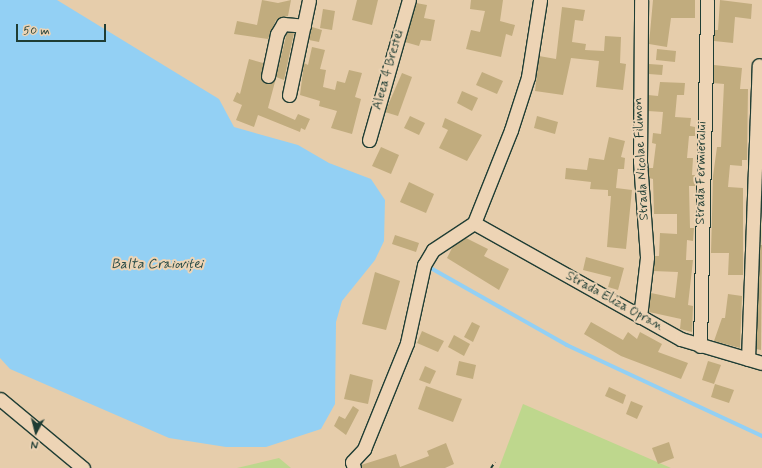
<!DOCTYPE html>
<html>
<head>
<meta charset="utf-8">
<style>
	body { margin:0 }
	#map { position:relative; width:762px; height:468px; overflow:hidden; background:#e6cdab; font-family:Mynerve,sans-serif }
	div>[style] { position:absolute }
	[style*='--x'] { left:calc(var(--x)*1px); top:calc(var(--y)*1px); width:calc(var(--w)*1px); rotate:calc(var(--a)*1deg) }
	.green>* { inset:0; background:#bed78d }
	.water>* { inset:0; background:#93d0f4 }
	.stream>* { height:3.5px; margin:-1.75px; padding:0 1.75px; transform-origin:1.75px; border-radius:1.75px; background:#93d0f4 }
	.building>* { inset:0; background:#c1ac7e }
	.path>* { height:2px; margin-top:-1px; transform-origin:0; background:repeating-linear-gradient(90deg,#1f3d34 0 4px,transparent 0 7px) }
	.roads { filter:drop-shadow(1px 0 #1f3d34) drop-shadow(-1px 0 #1f3d34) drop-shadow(0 1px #1f3d34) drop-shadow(0 -1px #1f3d34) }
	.minor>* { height:13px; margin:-6.5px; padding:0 6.5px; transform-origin:6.5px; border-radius:6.5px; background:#edd4b5 }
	span { translate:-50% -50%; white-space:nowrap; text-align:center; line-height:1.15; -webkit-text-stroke:4px #edd4b5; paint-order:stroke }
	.street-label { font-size:13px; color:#1f3d34 }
	.water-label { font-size:14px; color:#2b4c47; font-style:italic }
	.north { position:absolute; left:16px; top:412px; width:40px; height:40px; -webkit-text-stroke:3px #edd4b5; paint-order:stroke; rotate:187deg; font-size:11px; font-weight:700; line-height:16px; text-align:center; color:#1f3d34 }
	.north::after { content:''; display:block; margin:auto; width:14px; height:18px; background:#1f3d34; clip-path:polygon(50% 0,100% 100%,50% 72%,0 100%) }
	.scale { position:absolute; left:16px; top:24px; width:90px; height:18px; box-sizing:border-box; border:2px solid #1f3d34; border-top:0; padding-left:5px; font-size:12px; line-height:14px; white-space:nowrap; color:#1f3d34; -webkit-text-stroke:3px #edd4b5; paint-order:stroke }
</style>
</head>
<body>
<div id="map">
	<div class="green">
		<i style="clip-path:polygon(523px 404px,671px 468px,499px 468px)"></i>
		<i style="clip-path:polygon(279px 458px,291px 468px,237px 468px)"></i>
	</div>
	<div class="water">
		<i style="clip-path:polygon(0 0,57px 0,219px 99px,234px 127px,298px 145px,329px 163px,371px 179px,385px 200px,384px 241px,375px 260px,342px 301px,336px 322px,335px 404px,321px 429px,266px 447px,226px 447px,169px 438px,10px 369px,0 358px)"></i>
	</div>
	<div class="stream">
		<i style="--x:431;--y:268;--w:156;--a:29.5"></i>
		<i style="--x:567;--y:345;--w:215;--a:25"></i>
	</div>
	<div class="building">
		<i style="clip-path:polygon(262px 0,278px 3px,291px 0,288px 16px,276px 20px,268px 39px,234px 34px,237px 21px,257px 25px)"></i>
		<i style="clip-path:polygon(357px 0,378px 0,372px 25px,352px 20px)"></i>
		<i style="clip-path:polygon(471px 0,503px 0,500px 21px,515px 25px,512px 36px,506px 34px,501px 57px,466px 49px,471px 30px,480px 32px,485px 11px,470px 9px)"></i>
		<i style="clip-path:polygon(653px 0,695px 0,695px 18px,671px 18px,667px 47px,649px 44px)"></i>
		<i style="clip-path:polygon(720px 0,752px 4px,751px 19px,735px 17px,733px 43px,714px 41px,714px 30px,718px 30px)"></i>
		<i style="clip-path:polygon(416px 3px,427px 5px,424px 18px,435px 20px,431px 41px,421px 40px,419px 46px,405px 42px)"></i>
		<i style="clip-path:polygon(562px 7px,585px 10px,583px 21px,575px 20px,572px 42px,586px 44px,585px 50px,604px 51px,605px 36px,621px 37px,620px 63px,626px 64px,623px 90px,596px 87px,599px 61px,571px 58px,563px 95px,535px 91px,539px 56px,556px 59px)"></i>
		<i style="clip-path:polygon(323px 9px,335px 11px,332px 30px,320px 28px)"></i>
		<i style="clip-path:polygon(312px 27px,322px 30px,319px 42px,309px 40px)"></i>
		<i style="clip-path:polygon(287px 32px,294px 33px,284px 80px,276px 77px)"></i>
		<i style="clip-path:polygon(312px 47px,325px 50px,320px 69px,326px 70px,323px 87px,335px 90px,337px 81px,345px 83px,349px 70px,362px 73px,355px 97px,361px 99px,352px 134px,331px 128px,337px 111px,319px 106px,320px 101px,300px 95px,304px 63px,308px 65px)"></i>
		<i style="clip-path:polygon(657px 49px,676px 51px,675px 62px,656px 60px)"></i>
		<i style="clip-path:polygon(249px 59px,263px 63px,263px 82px,270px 84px,276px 78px,268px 108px,295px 120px,298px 114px,310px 119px,305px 130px,301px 128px,300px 132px,258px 115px,254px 127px,236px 120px,242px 105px,233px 101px,237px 92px,240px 94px)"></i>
		<i style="clip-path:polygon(649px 64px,663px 65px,662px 75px,649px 74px)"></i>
		<i style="clip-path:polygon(714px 65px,742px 68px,740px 89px,748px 89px,747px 160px,742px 160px,742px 166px,730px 165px,728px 187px,743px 188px,743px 275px,728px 275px,729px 253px,711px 253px,713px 176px,717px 147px,721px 147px,724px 84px,713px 83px)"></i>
		<i style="clip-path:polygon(482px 72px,503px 81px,497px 94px,476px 85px)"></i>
		<i style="clip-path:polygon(402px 73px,412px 77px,398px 116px,385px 112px)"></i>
		<i style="clip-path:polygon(660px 82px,685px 83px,684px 95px,677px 95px,675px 117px,691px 118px,690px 126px,695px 127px,695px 136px,689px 136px,687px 158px,693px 158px,692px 175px,695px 175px,695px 186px,689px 186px,690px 228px,694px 228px,693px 241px,687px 240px,686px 260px,693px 260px,688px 305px,693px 306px,692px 332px,680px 329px,681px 319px,649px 312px,651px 293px,675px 298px,678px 272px,653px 271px,655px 256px,659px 256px,660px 233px,677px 234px,677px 214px,654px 214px,653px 179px,649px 178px,649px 168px,653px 168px,656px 144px,652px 143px,653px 133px,661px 134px,663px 112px,648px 111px,648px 95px,658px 96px)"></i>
		<i style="clip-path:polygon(462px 91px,478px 98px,472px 111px,457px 103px)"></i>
		<i style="clip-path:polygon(410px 116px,425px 123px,419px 135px,404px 128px)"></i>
		<i style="clip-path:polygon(537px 116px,558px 122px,555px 134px,534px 128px)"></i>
		<i style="clip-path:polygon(445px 118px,482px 135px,467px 161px,439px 148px,448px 130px,442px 127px)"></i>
		<i style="clip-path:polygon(609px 137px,625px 141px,621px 157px,625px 158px,624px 169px,618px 169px,616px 188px,632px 190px,626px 249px,607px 247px,611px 196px,608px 196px,608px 190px,590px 189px,591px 182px,565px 179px,566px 168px,587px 170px,589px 158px,604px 160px)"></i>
		<i style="clip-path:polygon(381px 147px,399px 155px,391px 174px,372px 166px)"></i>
		<i style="clip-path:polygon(409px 182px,434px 194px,426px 213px,400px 202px)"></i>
		<i style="clip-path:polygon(395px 235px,419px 243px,416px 252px,392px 244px)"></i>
		<i style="clip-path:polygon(466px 238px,488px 249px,484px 256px,509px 269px,499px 290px,447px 258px,453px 246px)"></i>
		<i style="clip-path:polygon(760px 245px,762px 245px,761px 350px,756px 349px)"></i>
		<i style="clip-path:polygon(586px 257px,624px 268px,618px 290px,608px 287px,611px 277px,583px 270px)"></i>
		<i style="clip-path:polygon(375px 272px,400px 281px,386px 330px,362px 324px)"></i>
		<i style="clip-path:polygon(728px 294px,742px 296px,740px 348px,714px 341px,722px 318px,725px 318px)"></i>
		<i style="clip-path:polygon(472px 322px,480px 326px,473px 342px,464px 337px)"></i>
		<i style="clip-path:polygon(591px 322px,623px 340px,628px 332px,637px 339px,640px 332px,662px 344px,658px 352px,688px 363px,681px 379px,621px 356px,584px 334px)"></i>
		<i style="clip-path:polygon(422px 331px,444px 341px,438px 352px,417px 343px)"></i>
		<i style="clip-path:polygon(454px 335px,470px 344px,464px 356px,448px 347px)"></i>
		<i style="clip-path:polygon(459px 361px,476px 365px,473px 379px,456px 375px)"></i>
		<i style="clip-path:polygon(708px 361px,721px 365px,714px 384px,702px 380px)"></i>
		<i style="clip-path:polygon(425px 366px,436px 371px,430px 384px,419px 380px)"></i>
		<i style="clip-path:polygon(350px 374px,373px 380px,368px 404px,344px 399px)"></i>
		<i style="clip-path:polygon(715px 384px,734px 390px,729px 403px,711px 397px)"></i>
		<i style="clip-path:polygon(426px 386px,462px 399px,453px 422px,418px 409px)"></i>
		<i style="clip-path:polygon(609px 387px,626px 395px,623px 404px,605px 396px)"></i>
		<i style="clip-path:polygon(631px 401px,643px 406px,637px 419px,626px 414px)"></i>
		<i style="clip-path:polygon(353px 406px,359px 410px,346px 435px,334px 426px,339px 416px,345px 419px)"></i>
		<i style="clip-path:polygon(669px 442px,674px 458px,658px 464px,652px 448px)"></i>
		<i style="clip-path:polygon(446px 443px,454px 464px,445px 468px,362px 468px,361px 465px,396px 454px,400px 467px,429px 456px,427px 451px)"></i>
	</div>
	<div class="path">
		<i style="--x:491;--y:468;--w:7;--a:-56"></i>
	</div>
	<div class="roads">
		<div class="minor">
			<i style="--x:268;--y:76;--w:43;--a:-77.9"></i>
			<i style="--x:277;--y:34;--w:12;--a:-59"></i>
			<i style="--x:283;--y:24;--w:21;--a:5"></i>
			<i style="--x:289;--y:95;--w:97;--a:-78.1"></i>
			<i style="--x:369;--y:140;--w:146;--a:-74.1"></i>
			<i style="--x:474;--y:223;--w:237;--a:29.3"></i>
			<i style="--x:681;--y:339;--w:84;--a:16.5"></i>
			<i style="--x:640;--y:317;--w:60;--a:-83.3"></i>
			<i style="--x:647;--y:257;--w:96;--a:-94.2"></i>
			<i style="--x:640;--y:161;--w:161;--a:-89.6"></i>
			<i style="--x:700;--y:346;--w:346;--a:-88.8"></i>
			<i style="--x:748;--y:359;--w:294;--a:-87.9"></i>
			<i style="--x:0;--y:399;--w:108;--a:39.7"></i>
			<i style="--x:354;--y:468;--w:6;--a:-108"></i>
			<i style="--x:352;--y:462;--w:18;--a:-47"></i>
			<i style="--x:364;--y:449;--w:114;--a:-67.9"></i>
			<i style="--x:407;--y:343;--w:80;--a:-77.7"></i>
			<i style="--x:424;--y:265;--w:17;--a:-59"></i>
			<i style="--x:433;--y:250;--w:49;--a:-33.4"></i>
			<i style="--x:474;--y:223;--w:100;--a:-68.3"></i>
			<i style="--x:511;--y:130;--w:56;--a:-72.2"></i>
			<i style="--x:528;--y:77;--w:78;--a:-81.1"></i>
		</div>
	</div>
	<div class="street-label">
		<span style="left:389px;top:70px;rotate:-74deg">Aleea 4 Brestei</span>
		<span style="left:642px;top:159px;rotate:-93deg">Strada Nicolae Filimon</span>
		<span style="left:702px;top:173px;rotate:-89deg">Strada Fermierului</span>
		<span style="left:614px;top:302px;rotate:29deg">Strada Eliza Opran</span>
	</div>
	<div class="water-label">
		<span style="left:157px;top:264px">Balta Craioviței</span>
	</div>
	<div class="north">N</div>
	<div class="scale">50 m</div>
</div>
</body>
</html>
